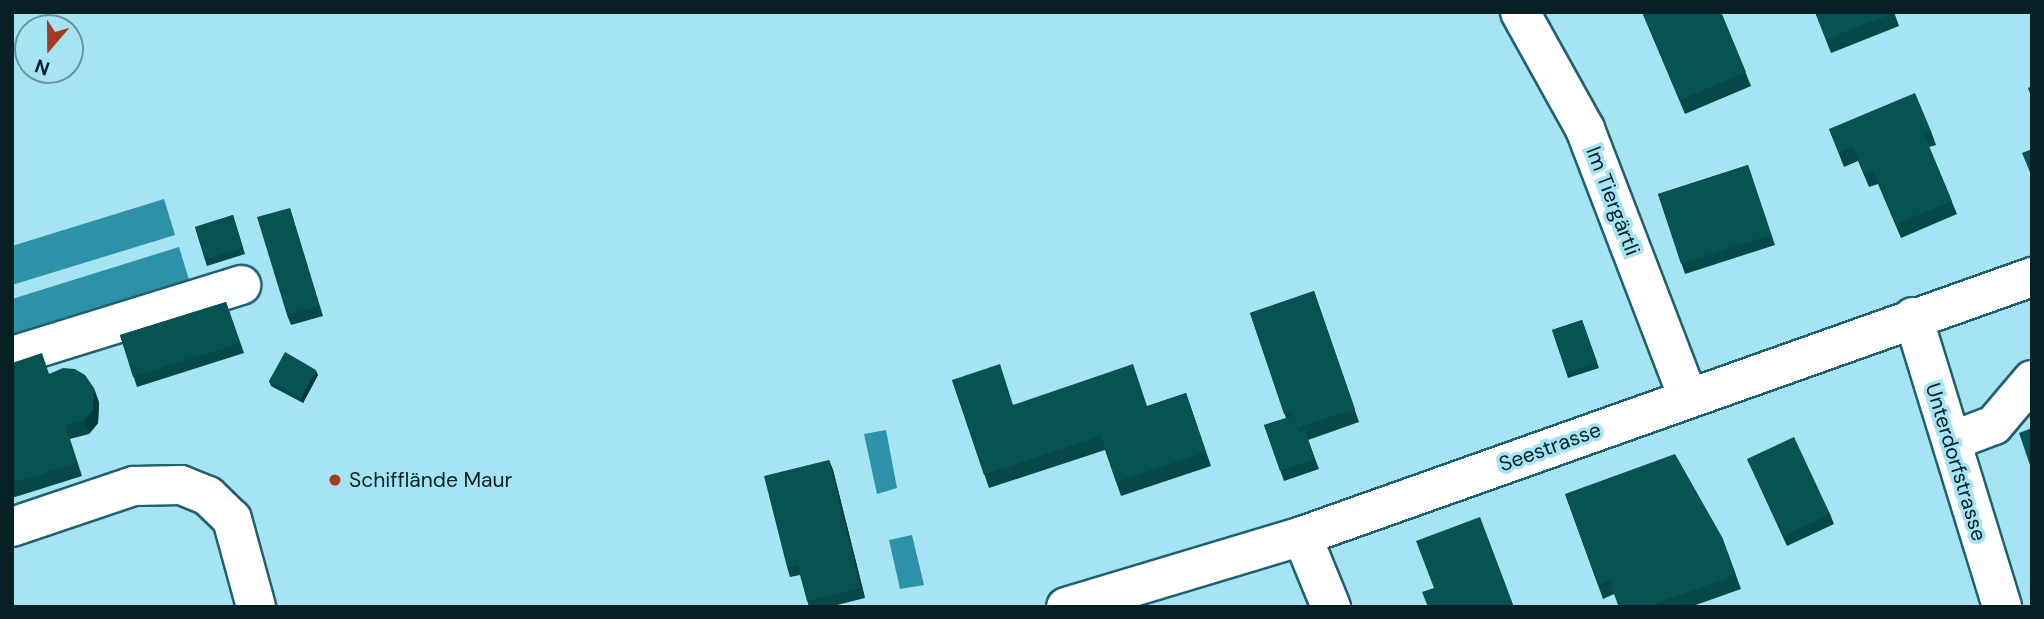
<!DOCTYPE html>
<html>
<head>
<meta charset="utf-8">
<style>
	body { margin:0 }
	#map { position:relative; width:2044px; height:619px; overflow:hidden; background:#a6e4f4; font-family:"DM Sans",sans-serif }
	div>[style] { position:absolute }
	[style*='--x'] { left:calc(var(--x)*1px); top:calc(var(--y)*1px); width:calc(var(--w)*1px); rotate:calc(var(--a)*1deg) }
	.water>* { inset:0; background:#2d92a7 }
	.roads { filter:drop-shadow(2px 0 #21606e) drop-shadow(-2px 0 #21606e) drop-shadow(0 2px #21606e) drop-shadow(0 -2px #21606e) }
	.minor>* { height:38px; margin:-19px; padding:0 19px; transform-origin:19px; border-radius:19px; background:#fff }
	.wall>* { inset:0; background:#064747 }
	.shaded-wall>* { inset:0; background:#053a3a }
	.building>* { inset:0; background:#075353 }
	.dots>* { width:19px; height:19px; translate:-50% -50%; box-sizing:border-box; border:4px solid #a6e4f4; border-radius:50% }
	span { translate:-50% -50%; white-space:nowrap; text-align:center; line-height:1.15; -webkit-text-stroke:7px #a6e4f4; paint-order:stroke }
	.street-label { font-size:21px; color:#062026 }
	.poi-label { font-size:21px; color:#062026 }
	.left { translate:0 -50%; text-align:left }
	.frame { position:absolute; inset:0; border:14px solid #062026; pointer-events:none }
	.north { position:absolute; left:14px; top:14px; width:70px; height:70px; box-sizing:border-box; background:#a6e4f4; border:2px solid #6696a2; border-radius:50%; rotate:200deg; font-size:19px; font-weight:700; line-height:28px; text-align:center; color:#062026 }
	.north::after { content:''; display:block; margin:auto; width:24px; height:32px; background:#a43b22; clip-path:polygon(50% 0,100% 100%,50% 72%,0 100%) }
</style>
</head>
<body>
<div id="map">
	<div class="water">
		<i style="clip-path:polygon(164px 199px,175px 235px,12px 285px,12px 246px)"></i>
		<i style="clip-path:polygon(179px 247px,190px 283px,12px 338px,12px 299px)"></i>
		<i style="clip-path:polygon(886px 430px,897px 488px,877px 494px,864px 434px)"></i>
		<i style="clip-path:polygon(912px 535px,924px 585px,900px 589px,889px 540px)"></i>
	</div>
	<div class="roads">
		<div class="minor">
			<i style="--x:1520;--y:12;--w:134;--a:60.9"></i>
			<i style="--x:1585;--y:129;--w:288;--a:69"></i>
			<i style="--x:1913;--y:317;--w:303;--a:72.9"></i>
			<i style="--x:12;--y:356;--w:240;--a:-17.2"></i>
			<i style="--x:1952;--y:441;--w:45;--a:-20.9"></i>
			<i style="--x:1994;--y:425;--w:59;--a:-49.8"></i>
			<i style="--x:12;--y:527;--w:129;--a:-18.6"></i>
			<i style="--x:134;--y:486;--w:47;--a:-1.2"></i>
			<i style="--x:181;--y:485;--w:29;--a:22"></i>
			<i style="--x:208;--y:496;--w:33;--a:44"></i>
			<i style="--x:232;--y:519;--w:91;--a:74.7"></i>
			<i style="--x:1302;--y:536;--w:77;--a:67.8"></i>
			<i style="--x:1066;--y:607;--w:246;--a:-16.7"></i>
			<i style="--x:1302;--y:536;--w:775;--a:-19.53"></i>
		</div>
	</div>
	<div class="wall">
		<i style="clip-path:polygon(1642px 12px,1721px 12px,1751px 86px,1685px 114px)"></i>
		<i style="clip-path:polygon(1815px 12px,1894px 12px,1899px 26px,1831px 53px)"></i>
		<i style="clip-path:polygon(1829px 129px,1931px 131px,1936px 145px,1929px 147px,1957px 214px,1901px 238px,1878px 184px,1869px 187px,1858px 161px,1844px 167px)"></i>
		<i style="clip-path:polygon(1748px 165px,1775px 245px,1685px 274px,1658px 194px)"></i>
		<i style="clip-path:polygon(290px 208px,323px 316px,291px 325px,287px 315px)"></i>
		<i style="clip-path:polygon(233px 215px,245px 254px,207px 266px,195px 227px)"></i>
		<i style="clip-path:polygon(1314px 291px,1359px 422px,1308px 440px,1319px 469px,1284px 481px,1264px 425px,1286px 418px,1250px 313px)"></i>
		<i style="clip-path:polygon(226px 302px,244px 353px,137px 387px,120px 335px)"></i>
		<i style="clip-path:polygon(1582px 320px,1599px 368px,1568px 378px,1552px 330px)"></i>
		<i style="clip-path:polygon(12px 363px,50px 374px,99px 402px,98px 423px,89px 434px,70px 439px,82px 476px,12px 498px)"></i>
		<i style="clip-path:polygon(318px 375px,303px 403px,271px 386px,269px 381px)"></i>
		<i style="clip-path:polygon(952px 380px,1014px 405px,1148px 406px,1186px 393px,1211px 466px,1121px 496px,1105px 450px,989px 488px)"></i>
		<i style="clip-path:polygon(1747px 459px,1830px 514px,1834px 524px,1787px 546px)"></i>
		<i style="clip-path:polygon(829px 460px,833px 470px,865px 598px,829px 607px,809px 607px,800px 575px,790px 577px,787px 567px)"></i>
		<i style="clip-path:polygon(1565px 494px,1722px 537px,1741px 589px,1690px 607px,1619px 607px,1614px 594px,1603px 599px)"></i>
	</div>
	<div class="shaded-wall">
		<i style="clip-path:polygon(316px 370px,318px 375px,303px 403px,301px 398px)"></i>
		<i style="clip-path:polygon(94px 388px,99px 402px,98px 423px,89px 434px,84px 420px)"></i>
		<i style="clip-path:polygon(829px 460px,833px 470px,865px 598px,861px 588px)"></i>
	</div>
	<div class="building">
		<i style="clip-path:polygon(1642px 12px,1721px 12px,1746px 72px,1680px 100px)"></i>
		<i style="clip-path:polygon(1815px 12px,1894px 12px,1894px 13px,1826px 39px)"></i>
		<i style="clip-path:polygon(2032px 86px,2032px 99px,2028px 88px)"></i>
		<i style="clip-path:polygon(1915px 93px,1931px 131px,1924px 134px,1952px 201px,1896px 224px,1873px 170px,1864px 174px,1853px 147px,1839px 153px,1829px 129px)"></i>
		<i style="clip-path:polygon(2032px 149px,2032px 177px,2022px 153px)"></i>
		<i style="clip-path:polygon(1748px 165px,1771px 235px,1681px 264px,1658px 194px)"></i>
		<i style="clip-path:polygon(290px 208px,319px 306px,287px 315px,257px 217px)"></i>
		<i style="clip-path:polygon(233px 215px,243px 248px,205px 260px,195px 227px)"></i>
		<i style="clip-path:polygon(1314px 291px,1355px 409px,1297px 428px,1291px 412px,1284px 414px,1250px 313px)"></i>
		<i style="clip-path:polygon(226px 302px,240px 343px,133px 377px,120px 335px)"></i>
		<i style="clip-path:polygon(1582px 320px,1597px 362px,1567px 373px,1552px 330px)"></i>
		<i style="clip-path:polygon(285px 352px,316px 370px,301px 398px,269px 381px)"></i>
		<i style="clip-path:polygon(42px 353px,49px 374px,63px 368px,75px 369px,85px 375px,94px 388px,93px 410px,84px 420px,65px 426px,77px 463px,12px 483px,12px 363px)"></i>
		<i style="clip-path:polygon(1000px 364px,1013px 405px,1133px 364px,1147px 406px,1186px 393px,1206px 452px,1116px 482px,1101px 436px,984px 475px,952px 380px)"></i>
		<i style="clip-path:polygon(1293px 416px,1298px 432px,1305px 430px,1315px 459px,1280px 471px,1264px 425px)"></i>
		<i style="clip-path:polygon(2032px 428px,2032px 471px,2019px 433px)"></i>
		<i style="clip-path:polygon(1794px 437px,1830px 514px,1784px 536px,1747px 459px)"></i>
		<i style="clip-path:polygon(1675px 454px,1722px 537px,1736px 575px,1646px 607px,1619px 607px,1610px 581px,1598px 585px,1565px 494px)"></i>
		<i style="clip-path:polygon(829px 460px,861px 588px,807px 601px,798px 565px,787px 567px,764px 476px)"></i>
		<i style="clip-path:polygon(1480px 517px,1514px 607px,1428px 607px,1422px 592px,1434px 588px,1416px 541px)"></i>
	</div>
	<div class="dots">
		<i style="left:335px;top:480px;background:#a43b22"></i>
	</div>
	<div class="street-label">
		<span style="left:1613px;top:201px;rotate:69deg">Im Tiergärtli</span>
		<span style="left:1550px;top:447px;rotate:-20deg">Seestrasse</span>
		<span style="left:1956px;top:462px;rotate:73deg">Unterdorfstrasse</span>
	</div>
	<div class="poi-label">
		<span class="left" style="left:349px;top:480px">Schifflände Maur</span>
	</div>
	<div class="frame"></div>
	<div class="north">N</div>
</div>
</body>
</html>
